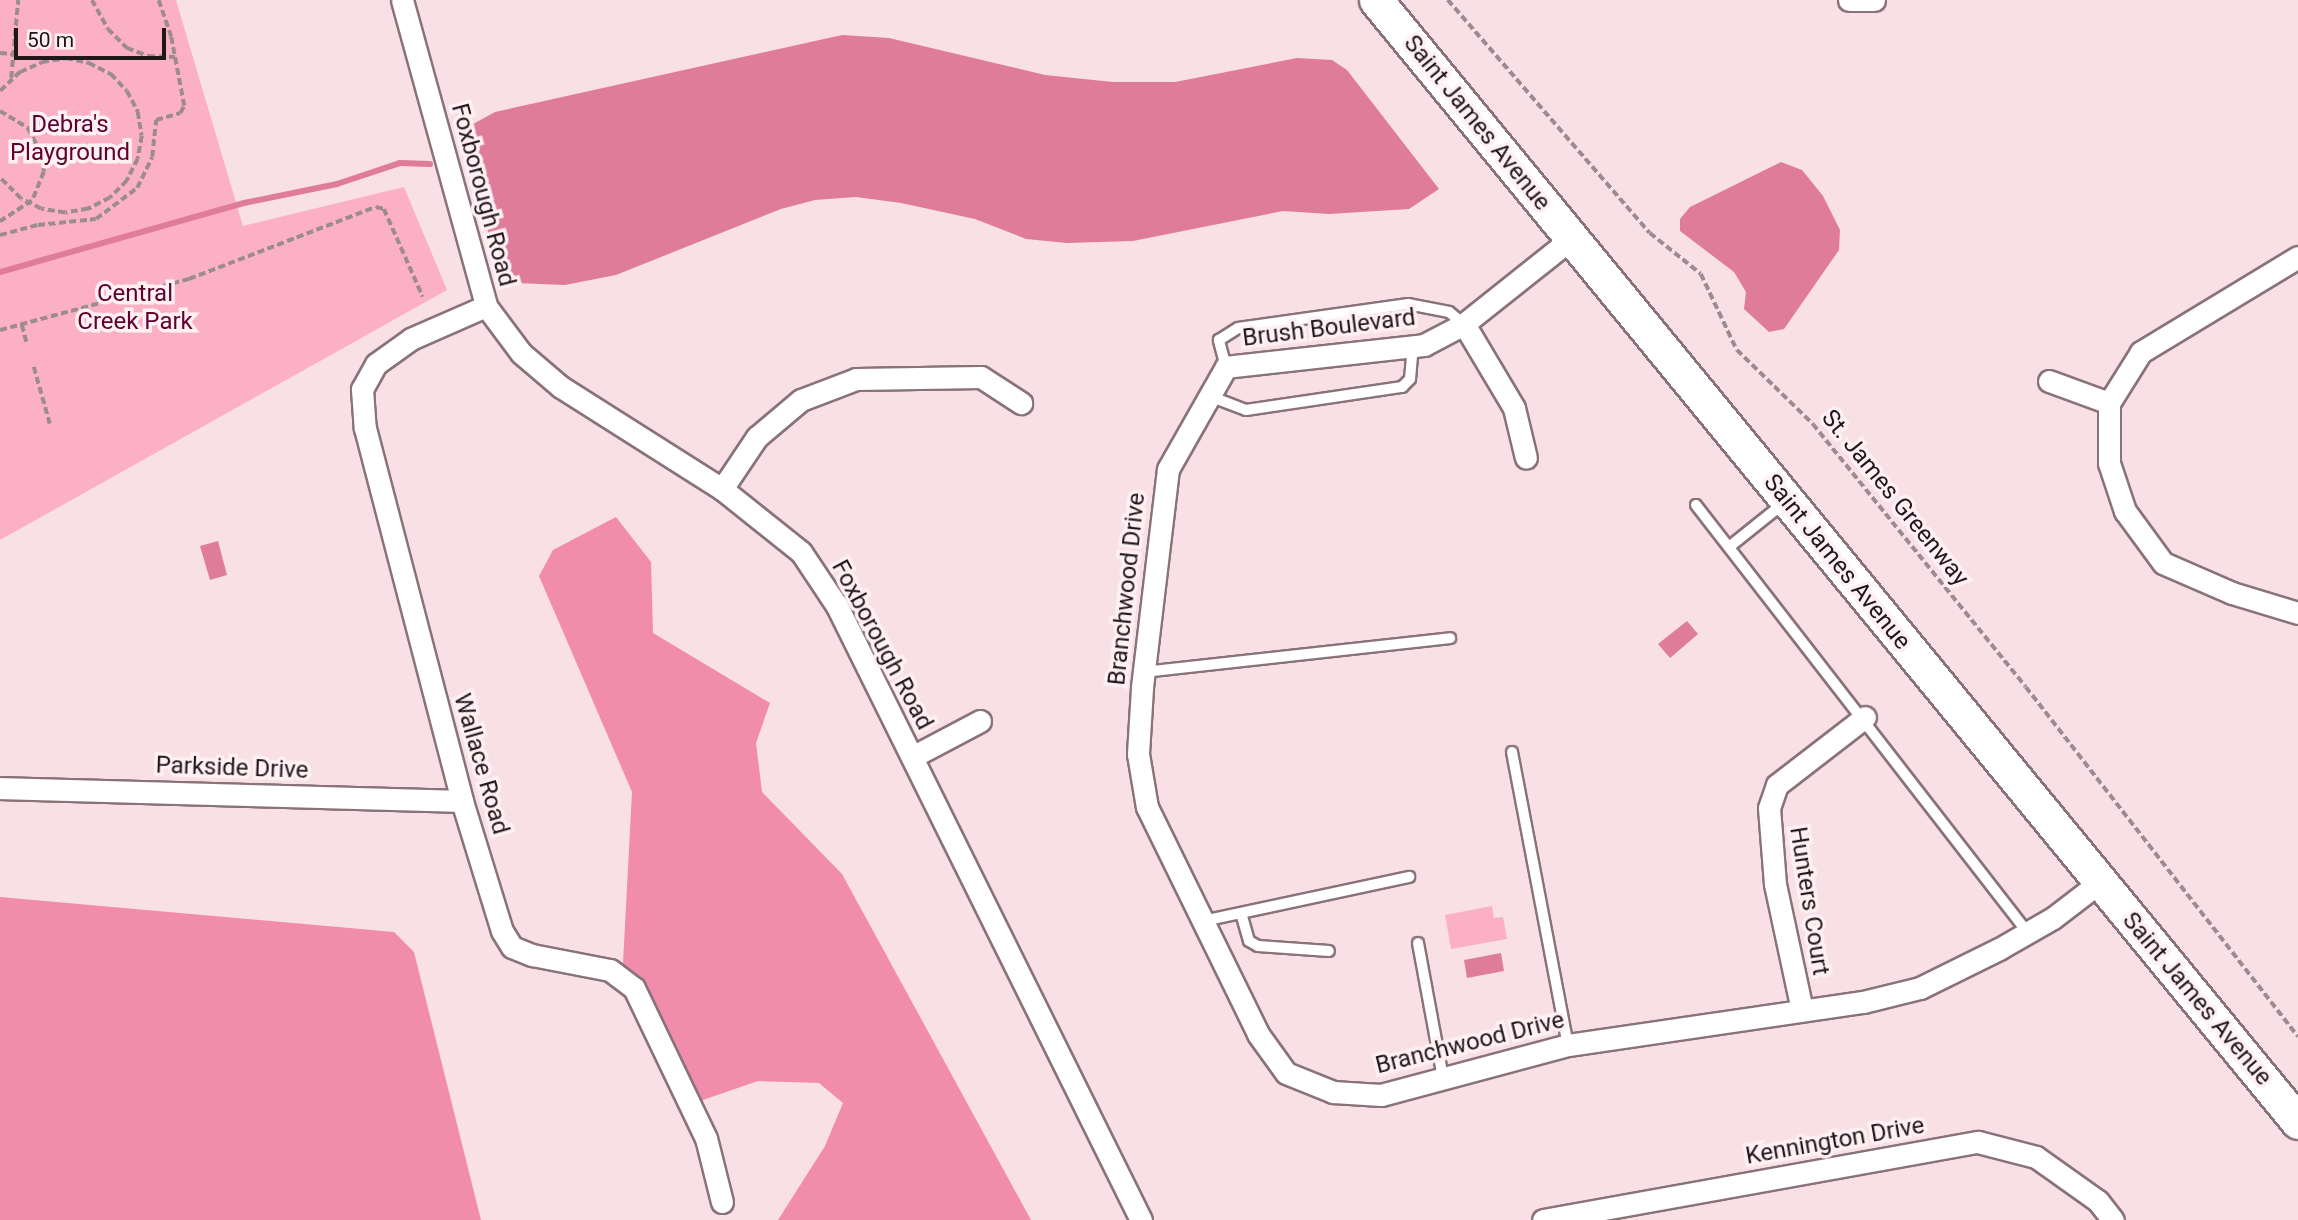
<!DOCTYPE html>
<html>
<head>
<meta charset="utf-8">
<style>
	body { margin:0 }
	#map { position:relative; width:2298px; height:1220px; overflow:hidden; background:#f8e0e6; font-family:Roboto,sans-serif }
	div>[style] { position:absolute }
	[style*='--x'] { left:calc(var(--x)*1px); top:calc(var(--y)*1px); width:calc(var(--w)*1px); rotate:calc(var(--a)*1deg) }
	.green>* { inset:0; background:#fcb0c6 }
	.forest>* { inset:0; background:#f28cac }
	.water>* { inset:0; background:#e07c9b }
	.stream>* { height:6px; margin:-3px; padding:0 3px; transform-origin:3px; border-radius:3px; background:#e07c9b }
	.path>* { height:3.5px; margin-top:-1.75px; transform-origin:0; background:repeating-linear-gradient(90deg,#9c8b90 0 7px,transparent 0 10.5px) }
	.roads { filter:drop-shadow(2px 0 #897379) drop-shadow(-2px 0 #897379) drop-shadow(0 2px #897379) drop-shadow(0 -2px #897379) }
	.service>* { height:10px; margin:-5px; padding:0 5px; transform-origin:5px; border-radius:5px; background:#fff }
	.minor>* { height:21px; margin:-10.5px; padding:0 10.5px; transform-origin:10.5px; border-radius:10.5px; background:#fff }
	.primary>* { height:33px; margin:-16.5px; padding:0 16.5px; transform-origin:16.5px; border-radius:16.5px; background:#fff }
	span { translate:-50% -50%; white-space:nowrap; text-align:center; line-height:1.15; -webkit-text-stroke:7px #fff0f3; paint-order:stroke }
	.street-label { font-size:24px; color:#20171a }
	.park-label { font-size:24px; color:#5f012e }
	.scale { position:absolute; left:14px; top:28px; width:152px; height:32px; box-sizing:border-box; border:4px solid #20171a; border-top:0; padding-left:9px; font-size:21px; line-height:24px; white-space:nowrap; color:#20171a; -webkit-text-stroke:5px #fff0f3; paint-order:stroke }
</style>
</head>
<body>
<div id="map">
	<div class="green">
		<i style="clip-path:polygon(0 0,176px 0,243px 226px,404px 187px,447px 290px,0 540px)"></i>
		<i style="clip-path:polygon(1492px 906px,1494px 918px,1503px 917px,1507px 939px,1451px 949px,1445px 915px)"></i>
	</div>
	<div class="forest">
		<i style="clip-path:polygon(616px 517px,651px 562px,653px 633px,770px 703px,756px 743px,762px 792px,842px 874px,1031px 1220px,778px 1220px,825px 1146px,843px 1103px,819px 1083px,758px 1081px,700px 1101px,623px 963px,632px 792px,539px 576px,553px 550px)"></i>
		<i style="clip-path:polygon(0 897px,394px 932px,414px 952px,481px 1220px,0 1220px)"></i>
	</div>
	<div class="water">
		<i style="clip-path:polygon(842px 35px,889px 38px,1045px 75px,1113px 82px,1175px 82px,1297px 58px,1332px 60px,1347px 70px,1439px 189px,1409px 209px,1329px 214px,1283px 211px,1133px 241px,1067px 243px,1026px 239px,975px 219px,901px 203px,856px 197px,815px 200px,781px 209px,616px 275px,565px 285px,515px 283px,493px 248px,461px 144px,462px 130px,495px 112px)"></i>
		<i style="clip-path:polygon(1781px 162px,1802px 170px,1823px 196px,1840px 230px,1839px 250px,1784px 329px,1769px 332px,1744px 309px,1746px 292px,1734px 272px,1680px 231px,1680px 219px,1690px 207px)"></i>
		<i style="clip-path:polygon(218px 541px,227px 575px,210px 580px,200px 546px)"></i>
		<i style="clip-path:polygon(1687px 621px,1698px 634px,1670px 658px,1658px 644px)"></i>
		<i style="clip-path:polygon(1501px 953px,1504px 971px,1467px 978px,1464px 960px)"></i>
	</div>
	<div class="stream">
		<i style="--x:0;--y:272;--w:254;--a:-15.8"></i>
		<i style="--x:244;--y:203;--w:95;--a:-11.5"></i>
		<i style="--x:337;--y:184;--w:66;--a:-18.4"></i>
		<i style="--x:400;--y:163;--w:30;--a:2"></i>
	</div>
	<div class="path">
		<i style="--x:92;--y:0;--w:33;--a:61"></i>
		<i style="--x:108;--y:29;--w:27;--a:45"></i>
		<i style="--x:127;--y:48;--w:22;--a:21"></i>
		<i style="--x:148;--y:56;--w:27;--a:2"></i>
		<i style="--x:1448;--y:0;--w:308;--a:49.1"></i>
		<i style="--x:1650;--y:233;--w:65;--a:38.8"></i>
		<i style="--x:1701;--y:274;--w:84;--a:64.7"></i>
		<i style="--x:1737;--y:350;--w:106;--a:44.2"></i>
		<i style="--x:1813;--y:424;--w:338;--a:51"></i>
		<i style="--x:2026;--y:687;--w:443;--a:52.1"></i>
		<i style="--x:0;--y:53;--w:13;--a:4"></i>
		<i style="--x:11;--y:78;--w:78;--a:-84.9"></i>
		<i style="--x:0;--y:91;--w:28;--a:-44"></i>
		<i style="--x:20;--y:72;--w:24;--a:-24"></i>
		<i style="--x:42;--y:62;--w:24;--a:-9"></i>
		<i style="--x:66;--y:58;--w:24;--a:12"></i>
		<i style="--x:89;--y:63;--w:25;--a:27"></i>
		<i style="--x:111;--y:74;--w:23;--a:47"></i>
		<i style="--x:127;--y:91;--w:24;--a:62"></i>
		<i style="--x:138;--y:112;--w:24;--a:81"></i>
		<i style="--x:142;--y:136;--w:23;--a:100"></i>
		<i style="--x:138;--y:159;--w:25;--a:117"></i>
		<i style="--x:127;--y:181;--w:24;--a:135"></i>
		<i style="--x:110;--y:198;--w:25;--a:153"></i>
		<i style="--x:88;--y:209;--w:23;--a:170"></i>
		<i style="--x:65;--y:213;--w:24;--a:-171"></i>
		<i style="--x:41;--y:209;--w:22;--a:-153"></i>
		<i style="--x:21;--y:199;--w:30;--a:-135"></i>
		<i style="--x:0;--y:111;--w:33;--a:31"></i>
		<i style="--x:28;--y:128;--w:32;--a:62"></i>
		<i style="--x:43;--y:156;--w:16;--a:86"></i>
		<i style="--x:44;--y:172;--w:31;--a:112"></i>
		<i style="--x:32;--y:201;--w:38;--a:147"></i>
		<i style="--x:0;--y:235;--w:39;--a:-15"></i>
		<i style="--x:38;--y:225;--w:58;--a:-5.9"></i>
		<i style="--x:96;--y:219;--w:51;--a:-37.1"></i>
		<i style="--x:137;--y:188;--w:34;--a:-64"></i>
		<i style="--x:152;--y:157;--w:37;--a:-84"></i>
		<i style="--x:156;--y:120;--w:25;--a:-16"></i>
		<i style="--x:180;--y:113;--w:8;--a:-60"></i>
		<i style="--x:184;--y:106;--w:70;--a:-100.7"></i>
		<i style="--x:171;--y:37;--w:39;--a:-109"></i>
		<i style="--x:22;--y:325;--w:20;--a:75"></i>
		<i style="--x:0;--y:330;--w:196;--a:-15.1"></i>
		<i style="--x:189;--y:279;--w:200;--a:-21.1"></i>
		<i style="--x:376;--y:207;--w:8;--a:14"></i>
		<i style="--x:384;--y:209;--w:96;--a:66.1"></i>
		<i style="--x:34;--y:367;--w:59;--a:74.3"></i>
	</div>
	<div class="roads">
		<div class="service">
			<i style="--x:1226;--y:367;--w:28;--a:-105"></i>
			<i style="--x:1219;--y:340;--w:22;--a:-32"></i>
			<i style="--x:1238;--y:328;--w:172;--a:-8"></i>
			<i style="--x:1408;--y:304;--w:42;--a:11"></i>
			<i style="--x:1449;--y:312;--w:19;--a:39"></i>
			<i style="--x:1212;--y:397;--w:36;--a:21"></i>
			<i style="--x:1246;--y:410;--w:158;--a:-8.4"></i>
			<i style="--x:1402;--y:387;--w:11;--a:-45"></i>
			<i style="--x:1410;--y:379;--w:33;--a:-85"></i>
			<i style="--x:1696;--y:505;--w:542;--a:52.2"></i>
			<i style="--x:1729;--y:547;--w:70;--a:-38.7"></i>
			<i style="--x:1144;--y:672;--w:308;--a:-6.3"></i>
			<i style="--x:1512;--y:752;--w:298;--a:79.2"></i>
			<i style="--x:1241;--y:913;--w:29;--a:74"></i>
			<i style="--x:1249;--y:941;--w:10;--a:29"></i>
			<i style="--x:1258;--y:946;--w:71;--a:4"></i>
			<i style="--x:1203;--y:921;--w:211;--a:-12.1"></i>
			<i style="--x:1418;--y:943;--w:137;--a:79.5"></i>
		</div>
		<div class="minor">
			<i style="--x:402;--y:0;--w:317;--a:74.6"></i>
			<i style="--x:486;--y:306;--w:59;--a:53.3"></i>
			<i style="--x:521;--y:353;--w:52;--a:40.4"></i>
			<i style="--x:561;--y:387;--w:191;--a:32.4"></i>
			<i style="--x:722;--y:489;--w:101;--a:38.6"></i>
			<i style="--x:801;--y:552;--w:65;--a:56.3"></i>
			<i style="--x:837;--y:606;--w:685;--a:63.66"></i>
			<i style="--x:1849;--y:0;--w:25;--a:0"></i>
			<i style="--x:1572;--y:238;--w:138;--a:141.5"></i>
			<i style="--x:1464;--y:324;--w:45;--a:152.3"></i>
			<i style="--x:1424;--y:345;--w:199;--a:173.7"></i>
			<i style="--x:1226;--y:367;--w:117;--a:119.6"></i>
			<i style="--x:1168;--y:469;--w:221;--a:96.8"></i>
			<i style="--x:1142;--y:688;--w:66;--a:93.5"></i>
			<i style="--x:1138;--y:754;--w:54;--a:80.4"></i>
			<i style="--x:1147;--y:807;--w:253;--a:63.9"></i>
			<i style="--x:1258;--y:1034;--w:48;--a:54.3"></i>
			<i style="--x:1286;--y:1073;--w:51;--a:22"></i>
			<i style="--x:1333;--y:1092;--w:48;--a:3.6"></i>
			<i style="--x:1381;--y:1095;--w:194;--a:-15"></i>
			<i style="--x:1568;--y:1045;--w:298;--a:-8.3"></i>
			<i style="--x:1863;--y:1002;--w:59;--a:-13.8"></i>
			<i style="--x:1920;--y:988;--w:88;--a:-26.3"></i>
			<i style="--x:1999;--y:949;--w:62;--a:-29.9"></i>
			<i style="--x:2053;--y:918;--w:59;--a:-37.5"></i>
			<i style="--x:2298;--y:257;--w:184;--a:148.8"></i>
			<i style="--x:2141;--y:352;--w:60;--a:122.1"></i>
			<i style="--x:2109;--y:403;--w:60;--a:90"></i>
			<i style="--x:2109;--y:463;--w:51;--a:71.6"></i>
			<i style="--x:2125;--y:511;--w:64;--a:53.8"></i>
			<i style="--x:2163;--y:563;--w:75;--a:23.5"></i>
			<i style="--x:2232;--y:593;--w:69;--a:16.9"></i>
			<i style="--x:486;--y:306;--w:82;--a:156.3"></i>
			<i style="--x:411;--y:339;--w:43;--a:144.5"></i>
			<i style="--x:376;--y:364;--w:29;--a:119"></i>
			<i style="--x:362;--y:389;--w:39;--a:86"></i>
			<i style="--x:365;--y:428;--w:385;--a:75.4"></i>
			<i style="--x:462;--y:801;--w:136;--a:72.9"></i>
			<i style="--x:502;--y:931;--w:19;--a:58"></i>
			<i style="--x:512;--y:947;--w:22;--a:22"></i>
			<i style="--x:532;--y:955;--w:79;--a:10.9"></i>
			<i style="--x:610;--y:970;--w:30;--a:37"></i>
			<i style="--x:634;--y:988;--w:166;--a:64.4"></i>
			<i style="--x:706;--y:1138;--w:66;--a:76"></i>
			<i style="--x:1464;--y:324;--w:98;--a:59.2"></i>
			<i style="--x:1514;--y:408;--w:51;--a:76.5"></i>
			<i style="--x:2049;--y:381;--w:64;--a:20.1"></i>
			<i style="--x:722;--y:489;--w:63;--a:-56.1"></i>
			<i style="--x:757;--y:437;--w:57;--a:-40.1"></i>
			<i style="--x:801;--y:400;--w:59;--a:-20.9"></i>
			<i style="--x:856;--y:379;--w:125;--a:-0.9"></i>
			<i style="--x:981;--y:377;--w:48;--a:33"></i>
			<i style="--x:912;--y:757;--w:77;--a:-27.9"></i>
			<i style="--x:0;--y:788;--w:462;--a:1.6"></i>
			<i style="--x:1802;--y:1010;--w:129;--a:-102.1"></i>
			<i style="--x:1775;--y:884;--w:76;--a:-94.5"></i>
			<i style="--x:1769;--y:808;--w:24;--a:-71"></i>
			<i style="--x:1777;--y:785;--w:111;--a:-37.7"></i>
			<i style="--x:1543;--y:1220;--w:442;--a:-10.2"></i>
			<i style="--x:1978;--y:1142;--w:60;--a:14.5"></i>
			<i style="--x:2036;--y:1157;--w:76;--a:35.4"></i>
			<i style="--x:2098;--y:1201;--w:24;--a:52"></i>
		</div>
		<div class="primary">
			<i style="--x:1376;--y:0;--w:1452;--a:50.59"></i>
		</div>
	</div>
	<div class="street-label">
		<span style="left:1477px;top:123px;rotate:51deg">Saint James Avenue</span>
		<span style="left:483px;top:195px;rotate:75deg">Foxborough Road</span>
		<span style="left:1329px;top:328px;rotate:-7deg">Brush Boulevard</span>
		<span style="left:1895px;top:498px;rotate:51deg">St. James Greenway</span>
		<span style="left:1837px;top:562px;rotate:51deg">Saint James Avenue</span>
		<span style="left:1127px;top:589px;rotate:-84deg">Branchwood Drive</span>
		<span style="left:882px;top:645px;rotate:62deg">Foxborough Road</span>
		<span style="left:481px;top:764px;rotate:74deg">Wallace Road</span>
		<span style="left:232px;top:768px;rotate:2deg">Parkside Drive</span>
		<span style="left:1809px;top:901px;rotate:81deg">Hunters Court</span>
		<span style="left:2197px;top:999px;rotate:50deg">Saint James Avenue</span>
		<span style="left:1470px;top:1043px;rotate:-14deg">Branchwood Drive</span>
		<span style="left:1835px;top:1141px;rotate:-10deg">Kennington Drive</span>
	</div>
	<div class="park-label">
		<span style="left:70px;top:139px">Debra's<br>Playground</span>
		<span style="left:135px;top:308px">Central<br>Creek Park</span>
	</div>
	<div class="scale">50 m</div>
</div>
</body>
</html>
